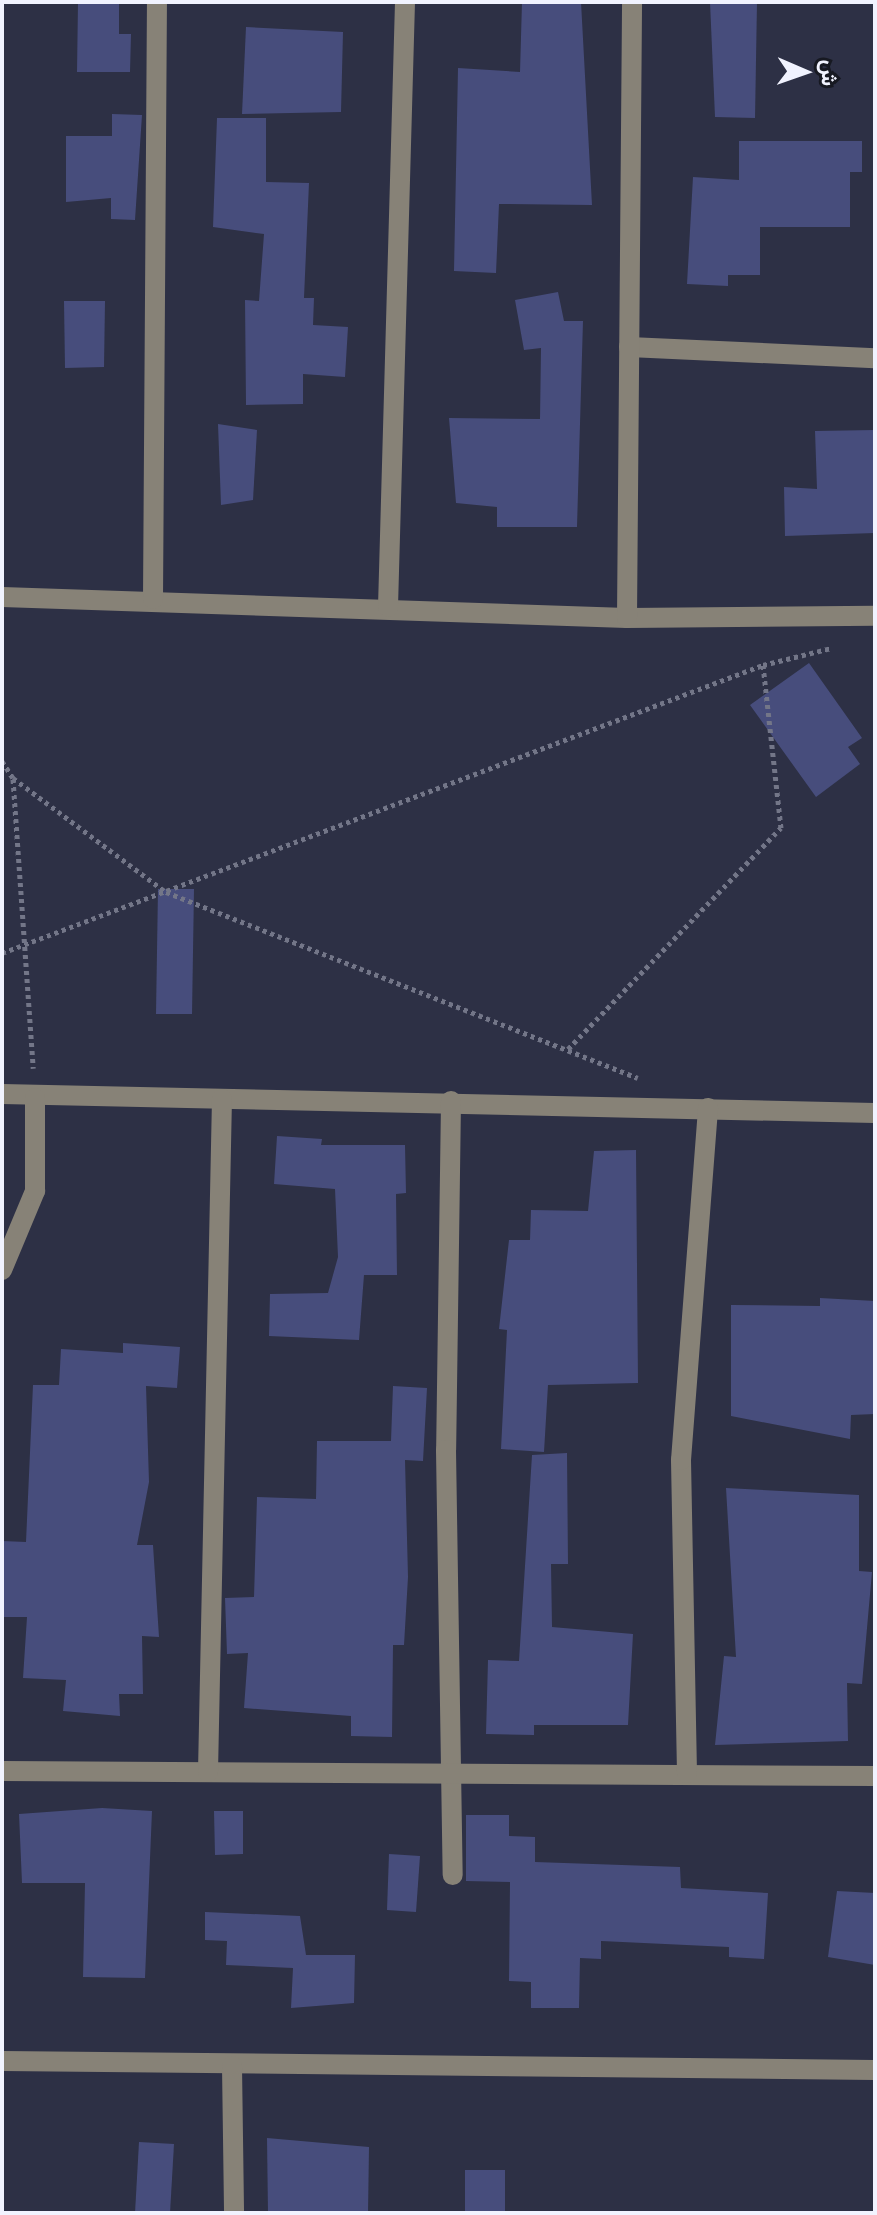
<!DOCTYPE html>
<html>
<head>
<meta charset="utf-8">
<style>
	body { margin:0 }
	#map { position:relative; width:877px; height:2215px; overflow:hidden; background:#2d3045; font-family:"Source Sans 3",Vazirmatn,sans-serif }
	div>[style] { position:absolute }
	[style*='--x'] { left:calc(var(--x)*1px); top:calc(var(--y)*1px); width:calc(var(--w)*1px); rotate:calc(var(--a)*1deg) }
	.building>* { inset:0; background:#474d7c }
	.path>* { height:5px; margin-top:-2.5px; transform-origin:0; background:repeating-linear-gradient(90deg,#737688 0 4px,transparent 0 8px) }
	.minor>* { height:20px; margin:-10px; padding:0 10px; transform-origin:10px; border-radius:10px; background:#878277 }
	span { translate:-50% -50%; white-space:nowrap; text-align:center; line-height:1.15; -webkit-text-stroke:6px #171922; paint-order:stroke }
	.frame { position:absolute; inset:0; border:4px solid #f1f3ff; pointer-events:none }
	.north { position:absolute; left:765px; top:32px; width:80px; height:80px; -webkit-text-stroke:6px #171922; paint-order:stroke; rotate:92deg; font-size:22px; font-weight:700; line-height:32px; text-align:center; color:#f1f3ff }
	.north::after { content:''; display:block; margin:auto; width:28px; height:36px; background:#f1f3ff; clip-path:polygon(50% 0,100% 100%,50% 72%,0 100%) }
</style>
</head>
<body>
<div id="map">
	<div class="building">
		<i style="clip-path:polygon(78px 2px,119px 2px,119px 34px,131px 34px,130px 72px,77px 72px)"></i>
		<i style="clip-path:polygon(522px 2px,581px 2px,592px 205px,499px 204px,496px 273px,454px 271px,458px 68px,520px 72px)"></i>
		<i style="clip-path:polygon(710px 2px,757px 2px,755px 118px,715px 117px)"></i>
		<i style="clip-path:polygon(246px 27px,343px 32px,341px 112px,242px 114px)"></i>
		<i style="clip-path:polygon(112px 114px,142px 115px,135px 220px,111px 219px,111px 198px,66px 202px,66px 136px,112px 136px)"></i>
		<i style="clip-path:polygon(217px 118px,266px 118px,266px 182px,309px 183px,304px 298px,314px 298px,313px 325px,348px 327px,345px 377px,303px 374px,303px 404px,246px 405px,245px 300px,259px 301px,264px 234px,213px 227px)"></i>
		<i style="clip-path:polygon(739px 141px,862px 141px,862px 172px,850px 172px,850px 227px,760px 227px,760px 275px,728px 275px,728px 286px,687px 284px,693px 177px,739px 180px)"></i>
		<i style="clip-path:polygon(558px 292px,564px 321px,583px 321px,577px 527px,497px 527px,497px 507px,456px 503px,449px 418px,540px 419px,541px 348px,524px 350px,515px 300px)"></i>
		<i style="clip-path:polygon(64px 301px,105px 301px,104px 367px,65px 368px)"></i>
		<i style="clip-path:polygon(218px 424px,257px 430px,253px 500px,221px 505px)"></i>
		<i style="clip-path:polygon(875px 430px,875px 533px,785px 536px,784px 487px,817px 489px,815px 431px)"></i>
		<i style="clip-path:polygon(809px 663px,862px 738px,848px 747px,860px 764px,816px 797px,750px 705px)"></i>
		<i style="clip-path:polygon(158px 889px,194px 889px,192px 1014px,156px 1014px)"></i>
		<i style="clip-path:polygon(277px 1136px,322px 1139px,321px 1145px,405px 1145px,406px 1193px,396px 1194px,397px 1275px,364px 1275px,359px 1340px,269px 1336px,270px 1294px,328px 1293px,338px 1257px,335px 1189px,274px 1184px)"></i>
		<i style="clip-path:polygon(636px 1150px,638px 1383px,548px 1385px,544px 1452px,501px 1449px,507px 1330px,499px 1329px,509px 1240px,530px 1240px,531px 1210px,588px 1211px,594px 1151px)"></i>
		<i style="clip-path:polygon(820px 1298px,875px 1301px,875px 1414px,851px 1415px,850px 1439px,731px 1416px,731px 1305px,820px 1306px)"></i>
		<i style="clip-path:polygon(123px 1343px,180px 1347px,177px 1388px,146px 1386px,149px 1482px,137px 1545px,153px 1545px,159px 1637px,142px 1636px,143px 1694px,119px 1694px,120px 1716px,63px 1711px,66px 1680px,23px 1678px,27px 1617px,2px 1617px,2px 1541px,26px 1542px,33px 1385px,59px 1385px,61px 1349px,123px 1353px)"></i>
		<i style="clip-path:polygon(393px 1386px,427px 1388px,423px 1461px,405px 1460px,408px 1577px,404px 1645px,393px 1645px,392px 1737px,351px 1736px,351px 1716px,244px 1708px,248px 1653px,227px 1654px,225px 1598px,254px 1597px,257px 1497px,316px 1499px,317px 1441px,391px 1441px)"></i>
		<i style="clip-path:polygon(567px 1453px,568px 1564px,551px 1564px,552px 1627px,633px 1634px,628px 1725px,534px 1725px,534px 1735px,486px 1734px,488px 1660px,519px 1661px,532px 1455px)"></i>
		<i style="clip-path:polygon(726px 1488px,859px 1495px,859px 1571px,872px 1572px,862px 1684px,847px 1683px,848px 1741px,715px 1745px,724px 1656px,736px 1657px)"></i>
		<i style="clip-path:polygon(102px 1808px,152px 1811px,145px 1978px,83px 1977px,85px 1883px,22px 1883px,19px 1814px)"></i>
		<i style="clip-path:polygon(214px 1811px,243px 1811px,243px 1854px,215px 1855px)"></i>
		<i style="clip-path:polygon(466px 1815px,509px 1815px,509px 1836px,535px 1837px,535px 1862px,680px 1867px,681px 1888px,768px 1893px,764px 1959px,729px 1957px,729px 1947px,601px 1941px,601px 1959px,580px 1958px,579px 2008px,531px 2008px,531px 1982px,509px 1981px,510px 1882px,466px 1881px)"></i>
		<i style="clip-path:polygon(389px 1854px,420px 1856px,416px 1912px,387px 1910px)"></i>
		<i style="clip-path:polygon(837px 1891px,875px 1893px,875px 1965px,828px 1957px)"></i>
		<i style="clip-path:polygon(205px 1912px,300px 1916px,306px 1955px,355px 1955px,354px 2003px,291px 2008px,293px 1968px,226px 1965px,227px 1941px,205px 1940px)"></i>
		<i style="clip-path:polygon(267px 2138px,369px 2147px,368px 2213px,268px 2213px)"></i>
		<i style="clip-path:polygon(139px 2142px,174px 2144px,170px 2213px,135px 2213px)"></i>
		<i style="clip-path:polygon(465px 2170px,505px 2170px,505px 2213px,465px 2213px)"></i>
	</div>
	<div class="path">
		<i style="--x:2;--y:761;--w:20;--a:57"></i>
		<i style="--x:13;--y:778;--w:191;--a:36.7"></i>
		<i style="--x:166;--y:892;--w:507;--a:21.51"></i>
		<i style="--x:13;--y:779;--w:290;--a:86"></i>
		<i style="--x:2;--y:953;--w:814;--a:-20.73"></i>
		<i style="--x:763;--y:665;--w:70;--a:-14"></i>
		<i style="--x:568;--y:1049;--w:307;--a:-46.1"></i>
		<i style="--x:781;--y:828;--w:164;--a:-96.3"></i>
	</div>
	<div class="minor">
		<i style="--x:629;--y:347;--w:246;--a:2.6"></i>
		<i style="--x:2;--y:597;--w:625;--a:1.92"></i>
		<i style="--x:627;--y:618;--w:248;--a:-0.5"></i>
		<i style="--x:153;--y:599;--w:597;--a:-89.62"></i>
		<i style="--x:388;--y:607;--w:605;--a:-88.39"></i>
		<i style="--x:627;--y:618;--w:616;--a:-89.53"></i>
		<i style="--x:2;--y:1094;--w:873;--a:1.25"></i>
		<i style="--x:451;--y:1101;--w:349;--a:90.8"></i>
		<i style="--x:446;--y:1450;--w:425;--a:89.1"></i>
		<i style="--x:2;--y:1270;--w:86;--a:-67.3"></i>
		<i style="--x:35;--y:1191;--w:93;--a:-90"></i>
		<i style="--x:2;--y:1771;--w:873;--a:0.33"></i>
		<i style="--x:208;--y:1772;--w:673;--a:-88.81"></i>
		<i style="--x:687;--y:1773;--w:313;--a:-91.1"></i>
		<i style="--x:681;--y:1460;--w:353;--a:-85.6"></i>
		<i style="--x:2;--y:2061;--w:873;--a:0.59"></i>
		<i style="--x:232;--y:2066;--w:147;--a:89.2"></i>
	</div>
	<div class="frame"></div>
	<div class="north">ش</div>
</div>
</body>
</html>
